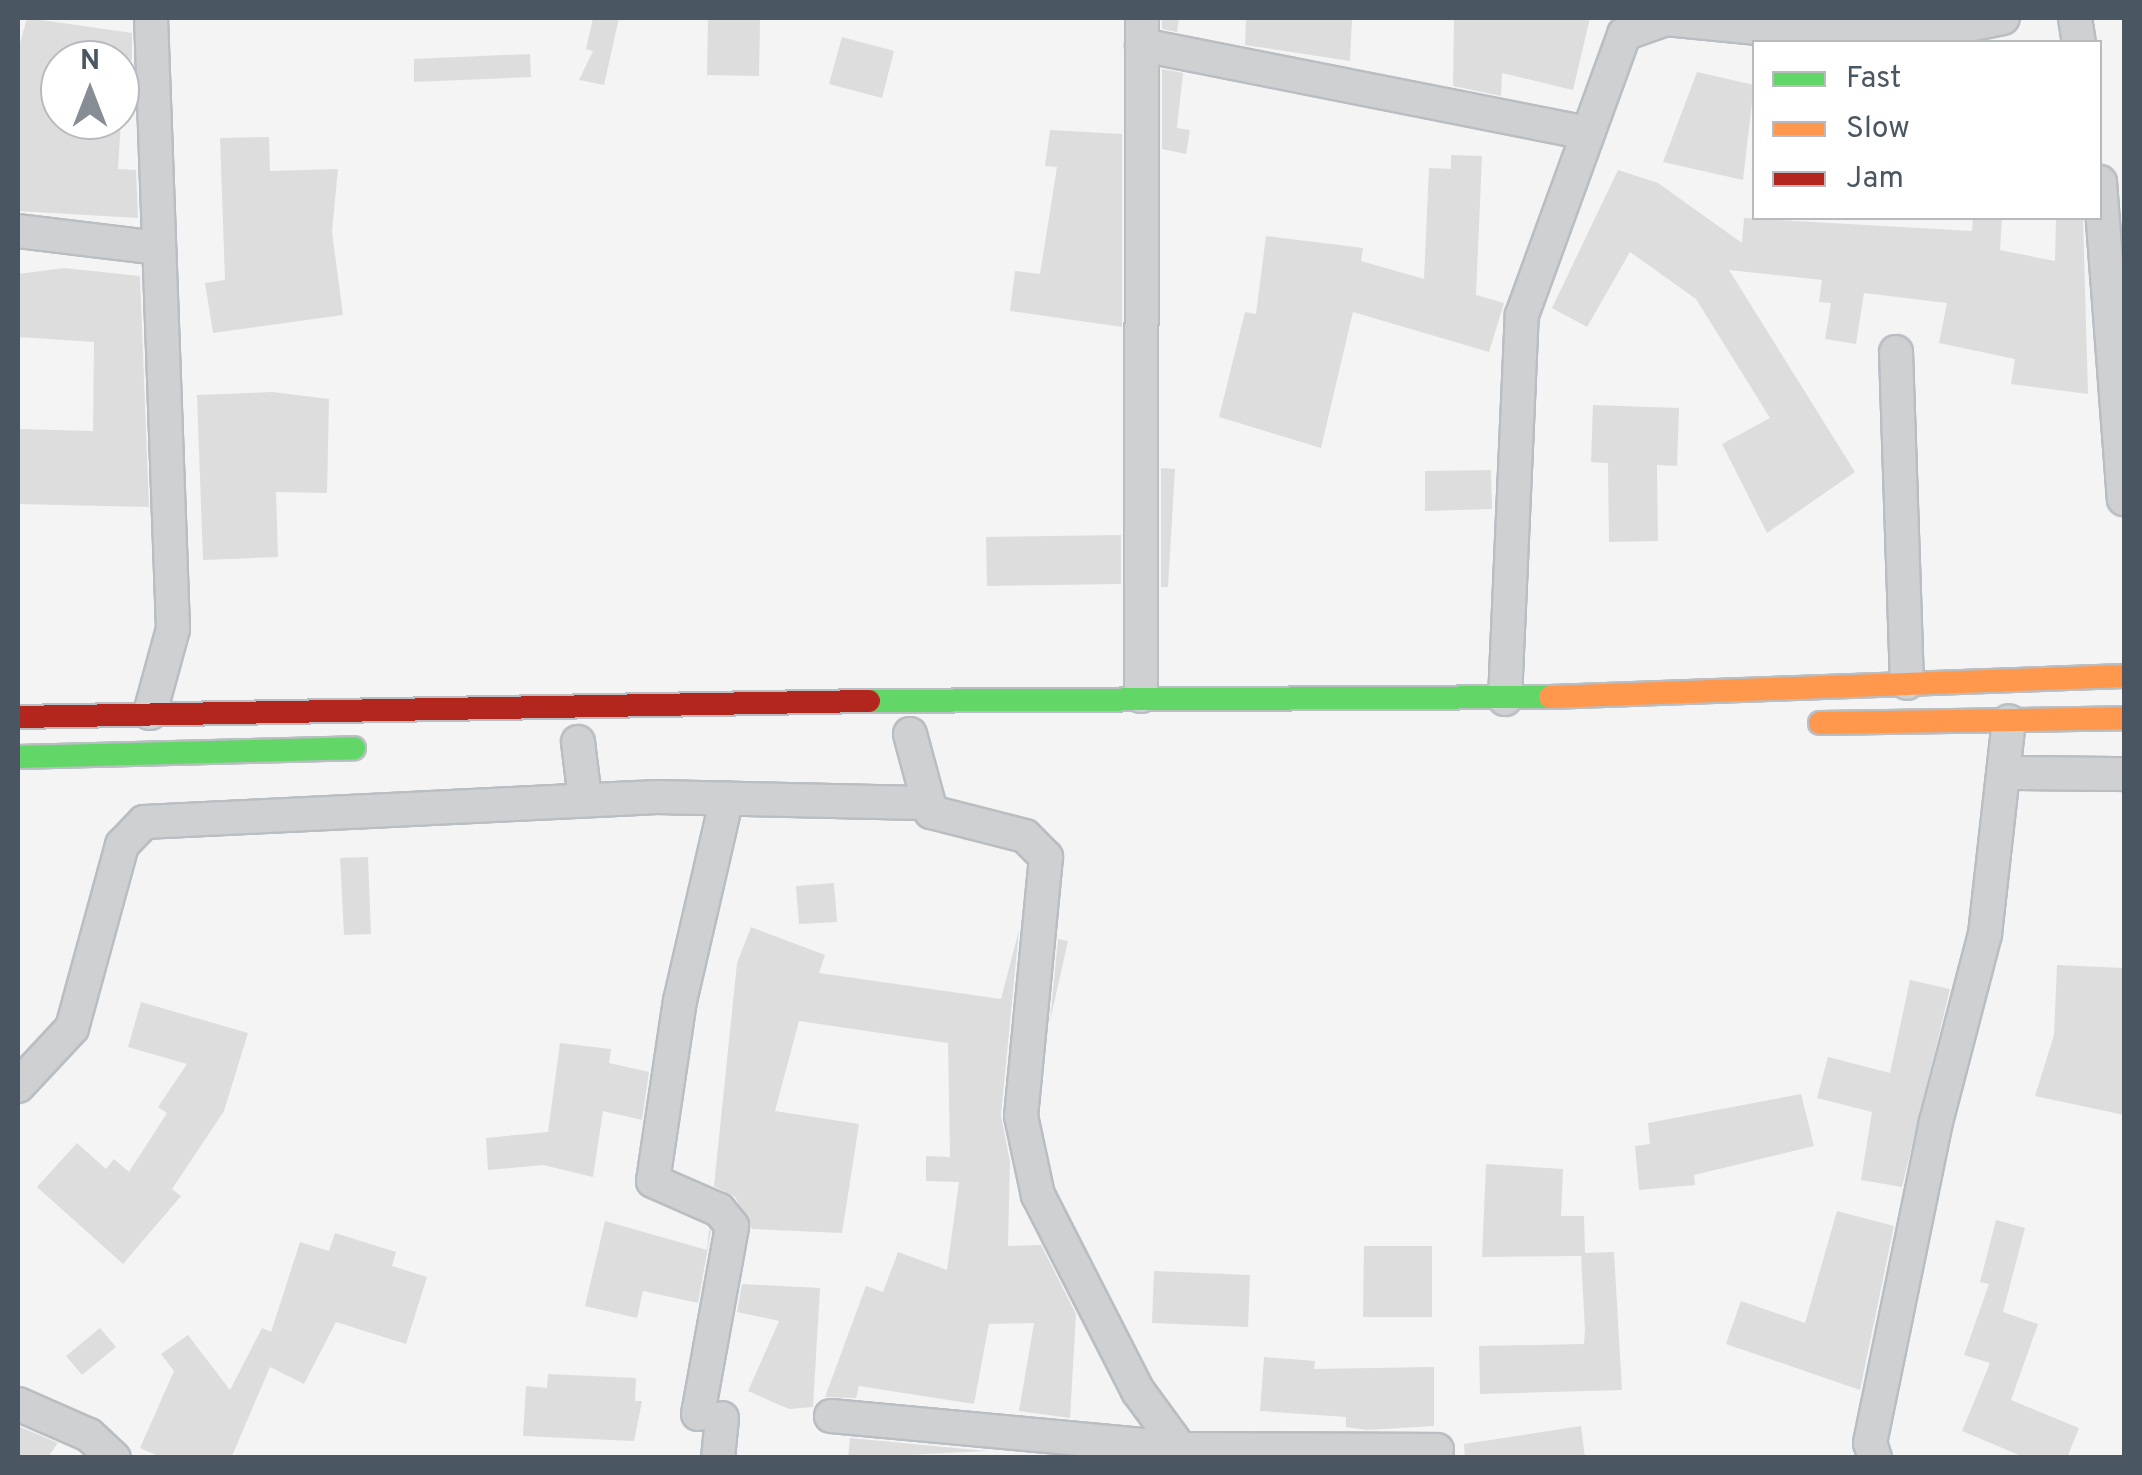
<!DOCTYPE html>
<html>
<head>
<meta charset="utf-8">
<style>
	body { margin:0 }
	#map { position:relative; width:2142px; height:1475px; overflow:hidden; background:#f4f4f4; font-family:Overpass,sans-serif }
	div>[style] { position:absolute }
	[style*='--x'] { left:calc(var(--x)*1px); top:calc(var(--y)*1px); width:calc(var(--w)*1px); rotate:calc(var(--a)*1deg) }
	.building>* { inset:0; background:#ddddde }
	.roads { filter:drop-shadow(2px 0 #b9bec3) drop-shadow(-2px 0 #b9bec3) drop-shadow(0 2px #b9bec3) drop-shadow(0 -2px #b9bec3) }
	.street>* { height:32px; margin:-16px; padding:0 16px; transform-origin:16px; border-radius:16px; background:#ced0d2 }
	.fast>* { height:22px; margin:-11px; padding:0 11px; transform-origin:11px; border-radius:11px; background:#63d668 }
	.slow>* { height:22px; margin:-11px; padding:0 11px; transform-origin:11px; border-radius:11px; background:#ff974d }
	.jam>* { height:22px; margin:-11px; padding:0 11px; transform-origin:11px; border-radius:11px; background:#b3261e }
	span { translate:-50% -50%; white-space:nowrap; text-align:center; line-height:1.15; -webkit-text-stroke:8px #fff; paint-order:stroke }
	.frame { position:absolute; inset:0; border:20px solid #4a5661; pointer-events:none }
	.legend { position:absolute; left:1752px; top:40px; width:350px; height:180px; box-sizing:border-box; background:#fff; border:2px solid #b7bbc0; margin:0; padding:12px 18px; list-style:none; font-size:30px; color:#4a5661 }
	.legend li { display:flex; align-items:center; gap:20px; height:50px }
	.legend b { width:50px; border:2px solid #b7bbc0 }
	.north { position:absolute; left:40px; top:40px; width:100px; height:100px; box-sizing:border-box; background:#fff; border:2px solid #b7bbc0; border-radius:50%; rotate:0deg; font-size:28px; font-weight:700; line-height:40px; text-align:center; color:#4a5661 }
	.north::after { content:''; display:block; margin:auto; width:35px; height:45px; background:#868d94; clip-path:polygon(50% 0,100% 100%,50% 72%,0 100%) }
</style>
</head>
<body>
<div id="map">
	<div class="building">
		<i style="clip-path:polygon(27px 18px,132px 33px,132px 60px,60px 60px,51px 116px,121px 120px,118px 169px,136px 170px,138px 218px,18px 211px,18px 50px)"></i>
		<i style="clip-path:polygon(593px 18px,619px 18px,604px 85px,579px 80px,593px 51px,586px 49px)"></i>
		<i style="clip-path:polygon(708px 18px,760px 18px,759px 76px,707px 75px)"></i>
		<i style="clip-path:polygon(1162px 18px,1179px 18px,1177px 32px,1162px 29px)"></i>
		<i style="clip-path:polygon(1246px 18px,1352px 18px,1350px 61px,1245px 45px)"></i>
		<i style="clip-path:polygon(1454px 18px,1590px 18px,1573px 90px,1502px 73px,1501px 96px,1453px 86px)"></i>
		<i style="clip-path:polygon(842px 37px,894px 51px,882px 98px,829px 84px)"></i>
		<i style="clip-path:polygon(530px 54px,531px 77px,414px 82px,414px 59px)"></i>
		<i style="clip-path:polygon(1162px 69px,1183px 73px,1177px 128px,1190px 130px,1186px 154px,1162px 149px)"></i>
		<i style="clip-path:polygon(1697px 72px,1754px 85px,1743px 180px,1663px 162px)"></i>
		<i style="clip-path:polygon(1050px 130px,1122px 134px,1122px 327px,1010px 311px,1015px 271px,1040px 274px,1057px 167px,1045px 166px)"></i>
		<i style="clip-path:polygon(269px 137px,270px 171px,338px 169px,332px 232px,343px 315px,213px 333px,205px 283px,225px 280px,220px 138px)"></i>
		<i style="clip-path:polygon(1451px 155px,1482px 156px,1476px 295px,1504px 303px,1489px 352px,1353px 312px,1321px 448px,1219px 417px,1245px 312px,1256px 314px,1266px 236px,1363px 248px,1361px 261px,1424px 279px,1429px 168px,1451px 169px)"></i>
		<i style="clip-path:polygon(1618px 170px,1658px 183px,1742px 243px,1744px 218px,1972px 231px,1973px 218px,2002px 218px,2000px 250px,2055px 261px,2056px 218px,2083px 218px,2088px 394px,2011px 384px,2015px 359px,1939px 343px,1947px 303px,1864px 293px,1856px 344px,1825px 339px,1831px 303px,1819px 302px,1822px 280px,1729px 270px,1855px 472px,1767px 533px,1722px 444px,1770px 418px,1696px 299px,1630px 252px,1587px 327px,1552px 308px)"></i>
		<i style="clip-path:polygon(64px 268px,140px 276px,149px 507px,18px 504px,18px 429px,93px 431px,94px 342px,18px 337px,18px 274px)"></i>
		<i style="clip-path:polygon(272px 392px,329px 399px,327px 493px,276px 492px,278px 557px,203px 560px,197px 395px)"></i>
		<i style="clip-path:polygon(1593px 405px,1679px 408px,1677px 466px,1657px 465px,1658px 541px,1609px 542px,1608px 463px,1591px 462px)"></i>
		<i style="clip-path:polygon(1161px 468px,1175px 469px,1168px 587px,1161px 587px)"></i>
		<i style="clip-path:polygon(1491px 470px,1492px 509px,1425px 511px,1425px 471px)"></i>
		<i style="clip-path:polygon(1121px 535px,1121px 584px,987px 586px,986px 537px)"></i>
		<i style="clip-path:polygon(368px 857px,371px 934px,344px 935px,340px 858px)"></i>
		<i style="clip-path:polygon(834px 883px,837px 922px,799px 924px,796px 886px)"></i>
		<i style="clip-path:polygon(751px 927px,825px 955px,819px 973px,1001px 999px,1019px 930px,1001px 1115px,1010px 1162px,1008px 1246px,1041px 1245px,1076px 1314px,1070px 1418px,1019px 1411px,1034px 1323px,989px 1324px,974px 1404px,859px 1386px,856px 1398px,825px 1397px,866px 1286px,883px 1292px,898px 1252px,947px 1270px,959px 1182px,926px 1181px,926px 1156px,950px 1157px,948px 1043px,799px 1021px,775px 1111px,859px 1124px,842px 1233px,752px 1229px,735px 1197px,714px 1186px,737px 963px)"></i>
		<i style="clip-path:polygon(1058px 939px,1068px 941px,1050px 1021px)"></i>
		<i style="clip-path:polygon(2057px 965px,2124px 968px,2124px 1115px,2035px 1096px,2054px 1035px)"></i>
		<i style="clip-path:polygon(1910px 980px,1950px 989px,1902px 1187px,1861px 1180px,1872px 1112px,1817px 1098px,1828px 1057px,1890px 1073px)"></i>
		<i style="clip-path:polygon(141px 1002px,248px 1033px,224px 1111px,172px 1189px,181px 1196px,123px 1264px,37px 1187px,77px 1143px,106px 1169px,114px 1159px,129px 1172px,167px 1113px,158px 1107px,187px 1064px,128px 1047px)"></i>
		<i style="clip-path:polygon(560px 1043px,611px 1049px,609px 1063px,649px 1072px,642px 1120px,603px 1111px,593px 1177px,543px 1165px,488px 1170px,486px 1138px,548px 1132px)"></i>
		<i style="clip-path:polygon(1801px 1094px,1814px 1146px,1694px 1175px,1695px 1185px,1639px 1190px,1635px 1146px,1650px 1144px,1648px 1123px)"></i>
		<i style="clip-path:polygon(1486px 1164px,1563px 1169px,1561px 1216px,1584px 1216px,1585px 1253px,1614px 1252px,1622px 1390px,1480px 1394px,1479px 1346px,1584px 1344px,1585px 1330px,1581px 1256px,1482px 1257px)"></i>
		<i style="clip-path:polygon(1837px 1211px,1894px 1226px,1860px 1390px,1726px 1344px,1741px 1301px,1805px 1323px)"></i>
		<i style="clip-path:polygon(1996px 1220px,2025px 1228px,2003px 1312px,2038px 1324px,2011px 1400px,2079px 1428px,2067px 1458px,2026px 1458px,1962px 1431px,1990px 1363px,1964px 1355px,1989px 1284px,1980px 1282px)"></i>
		<i style="clip-path:polygon(605px 1221px,707px 1250px,709px 1230px,711px 1231px,698px 1303px,643px 1291px,637px 1318px,585px 1306px)"></i>
		<i style="clip-path:polygon(335px 1233px,396px 1252px,392px 1266px,427px 1277px,406px 1344px,336px 1322px,304px 1384px,270px 1367px,231px 1458px,163px 1458px,140px 1448px,174px 1371px,161px 1354px,188px 1335px,230px 1390px,262px 1328px,271px 1332px,300px 1242px,329px 1251px)"></i>
		<i style="clip-path:polygon(1364px 1246px,1432px 1246px,1432px 1317px,1363px 1317px)"></i>
		<i style="clip-path:polygon(1154px 1271px,1250px 1275px,1248px 1327px,1152px 1323px)"></i>
		<i style="clip-path:polygon(742px 1284px,820px 1288px,813px 1407px,789px 1409px,748px 1391px,779px 1321px,737px 1312px)"></i>
		<i style="clip-path:polygon(100px 1328px,116px 1347px,82px 1375px,66px 1356px)"></i>
		<i style="clip-path:polygon(1264px 1357px,1315px 1361px,1314px 1369px,1434px 1367px,1434px 1426px,1367px 1430px,1346px 1427px,1346px 1417px,1260px 1411px)"></i>
		<i style="clip-path:polygon(548px 1374px,636px 1378px,635px 1401px,642px 1401px,634px 1441px,523px 1436px,526px 1386px,547px 1388px)"></i>
		<i style="clip-path:polygon(18px 1426px,58px 1443px,47px 1458px,18px 1458px)"></i>
		<i style="clip-path:polygon(1581px 1426px,1585px 1458px,1465px 1458px,1464px 1444px)"></i>
		<i style="clip-path:polygon(850px 1438px,987px 1451px,848px 1458px)"></i>
	</div>
	<div class="roads">
		<div class="street">
			<i style="--x:2075;--y:18;--w:24;--a:81"></i>
			<i style="--x:1142;--y:45;--w:449;--a:11.2"></i>
			<i style="--x:2100;--y:182;--w:318;--a:85.7"></i>
			<i style="--x:18;--y:231;--w:141;--a:6.9"></i>
			<i style="--x:1896;--y:352;--w:331;--a:88.1"></i>
			<i style="--x:1141;--y:696;--w:678;--a:-89.92"></i>
			<i style="--x:1505;--y:699;--w:384;--a:-87.5"></i>
			<i style="--x:1522;--y:315;--w:299;--a:-70"></i>
			<i style="--x:1624;--y:34;--w:45;--a:-19.7"></i>
			<i style="--x:1666;--y:19;--w:143;--a:5.6"></i>
			<i style="--x:1808;--y:33;--w:136;--a:-1.3"></i>
			<i style="--x:1944;--y:30;--w:60;--a:-11.5"></i>
			<i style="--x:150;--y:713;--w:87;--a:-74.7"></i>
			<i style="--x:173;--y:629;--w:611;--a:-92.06"></i>
			<i style="--x:910;--y:734;--w:81;--a:74.9"></i>
			<i style="--x:931;--y:812;--w:97;--a:14.3"></i>
			<i style="--x:1025;--y:836;--w:30;--a:45"></i>
			<i style="--x:1046;--y:857;--w:260;--a:95.5"></i>
			<i style="--x:1021;--y:1116;--w:81;--a:77.9"></i>
			<i style="--x:1038;--y:1195;--w:220;--a:63"></i>
			<i style="--x:1138;--y:1391;--w:83;--a:53.8"></i>
			<i style="--x:578;--y:742;--w:57;--a:83"></i>
			<i style="--x:2007;--y:773;--w:117;--a:0.5"></i>
			<i style="--x:18;--y:1086;--w:79;--a:-47"></i>
			<i style="--x:72;--y:1028;--w:190;--a:-74.7"></i>
			<i style="--x:122;--y:845;--w:32;--a:-46"></i>
			<i style="--x:144;--y:822;--w:514;--a:-2.79"></i>
			<i style="--x:657;--y:797;--w:264;--a:1.3"></i>
			<i style="--x:18;--y:1404;--w:77;--a:23.6"></i>
			<i style="--x:89;--y:1435;--w:34;--a:43"></i>
			<i style="--x:698;--y:1414;--w:191;--a:-79.7"></i>
			<i style="--x:732;--y:1226;--w:21;--a:-129"></i>
			<i style="--x:719;--y:1210;--w:72;--a:-156.3"></i>
			<i style="--x:653;--y:1181;--w:182;--a:-81.5"></i>
			<i style="--x:680;--y:1001;--w:208;--a:-77"></i>
			<i style="--x:831;--y:1416;--w:356;--a:5.3"></i>
			<i style="--x:1185;--y:1449;--w:252;--a:0.2"></i>
			<i style="--x:718;--y:1458;--w:40;--a:-84.3"></i>
			<i style="--x:1875;--y:1458;--w:16;--a:-108"></i>
			<i style="--x:1870;--y:1443;--w:328;--a:-78.4"></i>
			<i style="--x:1936;--y:1122;--w:194;--a:-75.4"></i>
			<i style="--x:1985;--y:934;--w:214;--a:-83.6"></i>
		</div>
		<div class="fast">
			<i style="--x:869;--y:701;--w:681;--a:-0.34"></i>
			<i style="--x:18;--y:757;--w:336;--a:-1.5"></i>
		</div>
		<div class="slow">
			<i style="--x:1550;--y:697;--w:574;--a:-2.1"></i>
			<i style="--x:1820;--y:723;--w:304;--a:-0.9"></i>
		</div>
		<div class="jam">
			<i style="--x:18;--y:717;--w:851;--a:-1.08"></i>
		</div>
	</div>
	<div class="frame"></div>
	<ul class="legend">
	<li><b style="height:12px;background:#63d668"></b>Fast</li>
	<li><b style="height:12px;background:#ff974d"></b>Slow</li>
	<li><b style="height:12px;background:#b3261e"></b>Jam</li>
	</ul>
	<div class="north">N</div>
</div>
</body>
</html>
